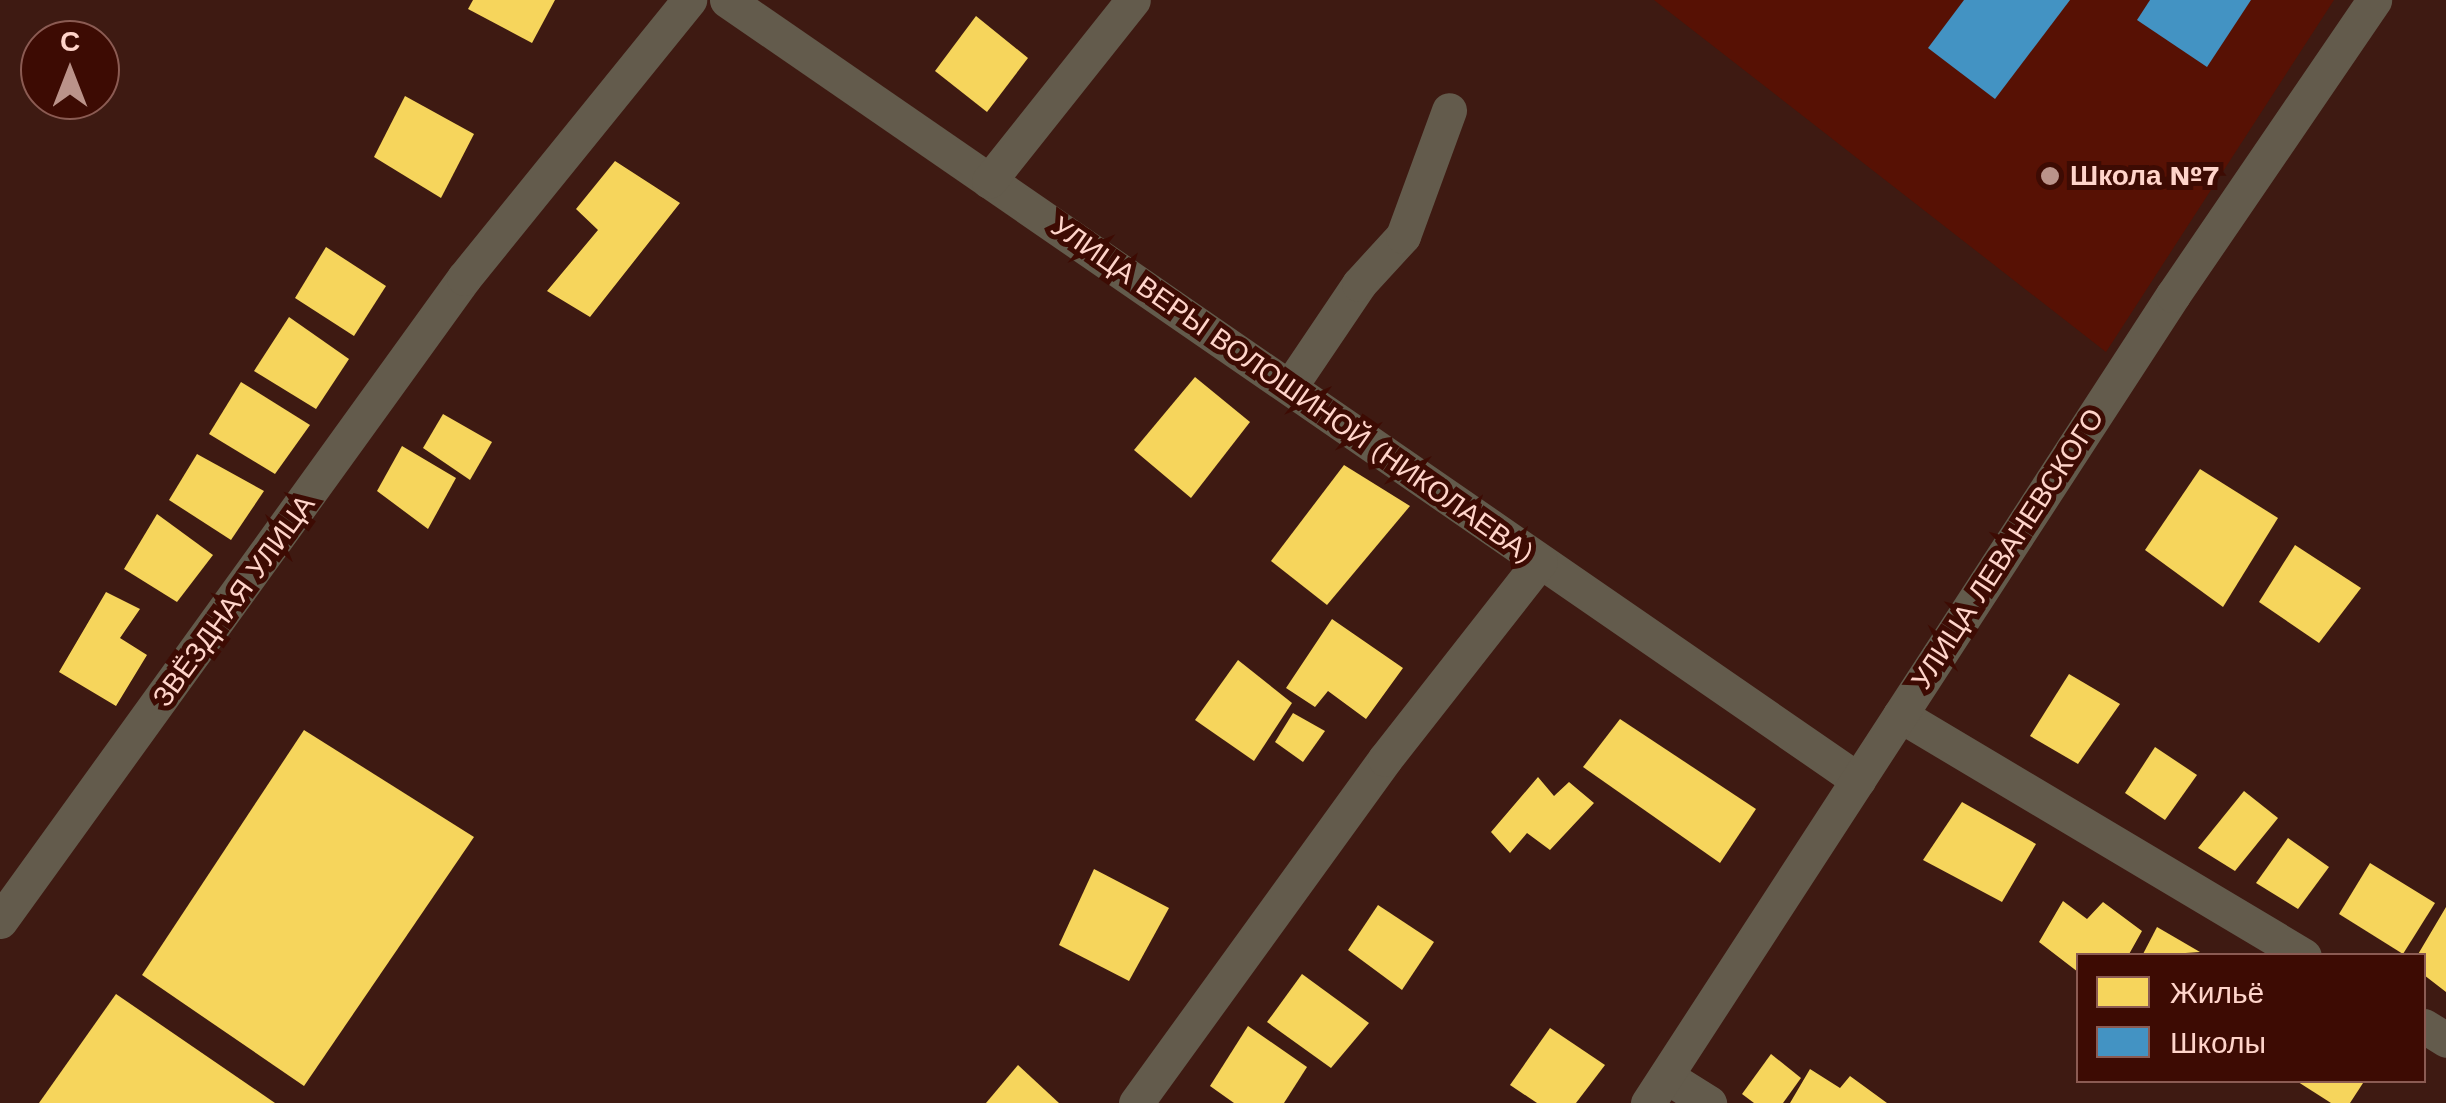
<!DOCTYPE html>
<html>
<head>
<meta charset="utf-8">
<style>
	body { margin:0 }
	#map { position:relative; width:2446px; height:1103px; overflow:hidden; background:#3e1a12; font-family:"Work Sans",sans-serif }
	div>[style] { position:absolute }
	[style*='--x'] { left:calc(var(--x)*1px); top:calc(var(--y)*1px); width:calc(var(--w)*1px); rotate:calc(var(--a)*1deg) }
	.built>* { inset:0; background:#571104 }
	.homes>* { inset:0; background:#f6d55c }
	.schools>* { inset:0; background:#4393c3 }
	.minor>* { height:35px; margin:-17.5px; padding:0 17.5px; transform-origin:17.5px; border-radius:17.5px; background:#635b4c }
	.dots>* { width:28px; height:28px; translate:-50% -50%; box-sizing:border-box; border:5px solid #3d0b03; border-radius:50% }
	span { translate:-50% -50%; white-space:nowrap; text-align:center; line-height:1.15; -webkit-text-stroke:10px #3d0b03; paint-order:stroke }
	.poi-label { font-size:28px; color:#ffd4ca; font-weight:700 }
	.left { translate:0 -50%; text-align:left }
	.street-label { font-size:28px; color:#ffd4ca }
	.legend { position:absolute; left:2076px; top:953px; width:350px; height:130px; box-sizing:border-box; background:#3d0b03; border:2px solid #8b5b53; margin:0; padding:12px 18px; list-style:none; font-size:30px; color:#ffd4ca }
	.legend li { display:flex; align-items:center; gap:20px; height:50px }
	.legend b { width:50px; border:2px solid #8b5b53 }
	.north { position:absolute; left:20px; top:20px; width:100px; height:100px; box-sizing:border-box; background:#3d0b03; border:2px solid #8b5b53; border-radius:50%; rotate:0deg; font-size:28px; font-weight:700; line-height:40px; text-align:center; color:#ffd4ca }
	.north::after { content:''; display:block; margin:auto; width:35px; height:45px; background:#bb938a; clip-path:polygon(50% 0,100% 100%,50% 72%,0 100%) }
</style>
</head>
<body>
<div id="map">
	<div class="built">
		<i style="clip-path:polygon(1654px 0,2334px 0,2106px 352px)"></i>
	</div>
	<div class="homes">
		<i style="clip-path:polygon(473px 0,555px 0,532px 43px,468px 9px)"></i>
		<i style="clip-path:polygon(976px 16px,1028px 58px,987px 112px,935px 71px)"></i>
		<i style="clip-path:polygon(405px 96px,474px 134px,441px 198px,374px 157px)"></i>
		<i style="clip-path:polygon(615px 161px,680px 203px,590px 317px,547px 291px,598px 230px,576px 209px)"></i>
		<i style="clip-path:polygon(326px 247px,386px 286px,354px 336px,295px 298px)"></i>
		<i style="clip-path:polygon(289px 317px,349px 359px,316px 409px,254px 371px)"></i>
		<i style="clip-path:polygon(1195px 377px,1250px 422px,1191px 498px,1134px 450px)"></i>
		<i style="clip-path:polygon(241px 382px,310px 425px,275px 474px,209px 434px)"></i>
		<i style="clip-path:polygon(443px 414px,492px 442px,470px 480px,423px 448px)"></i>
		<i style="clip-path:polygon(402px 446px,456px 478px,428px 529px,377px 491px)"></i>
		<i style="clip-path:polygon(197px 454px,264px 491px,231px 540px,169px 500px)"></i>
		<i style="clip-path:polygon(1344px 465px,1410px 506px,1327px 605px,1271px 561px)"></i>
		<i style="clip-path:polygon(2200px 469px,2278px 518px,2223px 607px,2145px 550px)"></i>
		<i style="clip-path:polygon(157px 514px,213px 555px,177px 602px,124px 569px)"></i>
		<i style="clip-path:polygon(2295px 545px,2361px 588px,2319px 643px,2259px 602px)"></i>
		<i style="clip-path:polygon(106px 592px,140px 609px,120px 638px,147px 655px,116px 706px,59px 672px)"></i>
		<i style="clip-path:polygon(1332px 619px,1403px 668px,1366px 719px,1328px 691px,1315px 707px,1286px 688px)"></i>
		<i style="clip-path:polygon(1238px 660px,1292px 703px,1254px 761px,1195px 720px)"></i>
		<i style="clip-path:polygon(2069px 674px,2120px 704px,2078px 764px,2030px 736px)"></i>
		<i style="clip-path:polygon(1293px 713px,1325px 731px,1303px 762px,1275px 742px)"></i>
		<i style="clip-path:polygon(1620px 719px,1756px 809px,1720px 863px,1583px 767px)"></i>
		<i style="clip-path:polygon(304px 730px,474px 837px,304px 1086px,142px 975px)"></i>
		<i style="clip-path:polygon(2155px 747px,2197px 775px,2165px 820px,2125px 793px)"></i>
		<i style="clip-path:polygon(1538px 777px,1554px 796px,1569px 782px,1594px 803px,1550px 850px,1527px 833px,1510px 853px,1491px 832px)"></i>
		<i style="clip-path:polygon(2244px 791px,2278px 818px,2235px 871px,2198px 848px)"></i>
		<i style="clip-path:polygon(1962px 802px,2036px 844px,2002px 902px,1923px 860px)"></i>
		<i style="clip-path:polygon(2288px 838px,2329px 867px,2298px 909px,2256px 883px)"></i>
		<i style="clip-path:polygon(2370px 863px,2435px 903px,2403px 954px,2339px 914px)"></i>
		<i style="clip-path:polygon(1094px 869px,1169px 908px,1129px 981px,1059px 945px)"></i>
		<i style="clip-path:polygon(2063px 901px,2087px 919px,2103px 902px,2142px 931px,2128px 956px,2078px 956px,2078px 972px,2039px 942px)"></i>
		<i style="clip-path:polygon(1378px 905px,1434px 942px,1402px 990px,1348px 950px)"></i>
		<i style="clip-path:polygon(2446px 907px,2446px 992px,2424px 975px,2424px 956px,2417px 956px)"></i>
		<i style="clip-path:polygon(2157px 927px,2200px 952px,2142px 956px)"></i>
		<i style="clip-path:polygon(1302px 974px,1369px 1023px,1331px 1068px,1267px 1022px)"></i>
		<i style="clip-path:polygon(116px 994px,275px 1103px,39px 1103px)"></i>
		<i style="clip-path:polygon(1248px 1026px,1307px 1067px,1284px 1103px,1234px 1103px,1210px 1086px)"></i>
		<i style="clip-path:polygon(1550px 1028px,1605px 1065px,1576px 1103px,1537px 1103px,1510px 1085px)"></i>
		<i style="clip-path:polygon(1771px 1054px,1801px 1078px,1783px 1103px,1754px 1103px,1742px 1094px)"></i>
		<i style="clip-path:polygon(1018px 1065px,1059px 1103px,986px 1103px)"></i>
		<i style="clip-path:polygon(1810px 1069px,1840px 1088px,1850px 1076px,1887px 1103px,1790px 1103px)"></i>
		<i style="clip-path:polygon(2295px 1080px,2365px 1080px,2350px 1103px,2331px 1103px)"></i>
	</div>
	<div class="schools">
		<i style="clip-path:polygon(1964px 0,2070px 0,1995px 99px,1928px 48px)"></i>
		<i style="clip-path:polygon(2150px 0,2251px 0,2207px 67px,2137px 20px)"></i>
	</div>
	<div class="minor">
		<i style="--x:727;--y:0;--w:1374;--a:34.59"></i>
		<i style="--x:989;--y:181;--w:231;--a:-51.5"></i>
		<i style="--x:1291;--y:385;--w:122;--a:-56"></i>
		<i style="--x:1359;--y:284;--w:65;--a:-47.5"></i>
		<i style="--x:1403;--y:236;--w:134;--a:-69.9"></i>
		<i style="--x:1900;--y:715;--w:470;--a:30.8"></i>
		<i style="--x:0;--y:921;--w:793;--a:-54.19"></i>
		<i style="--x:464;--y:278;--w:358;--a:-51"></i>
		<i style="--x:2424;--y:1026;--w:26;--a:32"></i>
		<i style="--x:1666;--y:1076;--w:51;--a:32.1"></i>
		<i style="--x:1136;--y:1103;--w:425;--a:-54.1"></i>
		<i style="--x:1385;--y:759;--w:251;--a:-51.9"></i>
		<i style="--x:1648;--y:1103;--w:964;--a:-56.99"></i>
		<i style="--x:2173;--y:295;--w:357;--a:-55.7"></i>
	</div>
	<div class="dots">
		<i style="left:2050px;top:176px;background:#bb938a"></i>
	</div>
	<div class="poi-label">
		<span class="left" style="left:2070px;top:176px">Школа №7</span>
	</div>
	<div class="street-label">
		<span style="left:1292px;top:390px;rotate:35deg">УЛИЦА ВЕРЫ ВОЛОШИНОЙ (НИКОЛАЕВА)</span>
		<span style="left:2008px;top:549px;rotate:-57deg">УЛИЦА ЛЕВАНЕВСКОГО</span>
		<span style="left:234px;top:601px;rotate:-54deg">ЗВЁЗДНАЯ УЛИЦА</span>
	</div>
	<ul class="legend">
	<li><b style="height:28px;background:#f6d55c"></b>Жильё</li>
	<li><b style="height:28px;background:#4393c3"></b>Школы</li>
	</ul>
	<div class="north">С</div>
</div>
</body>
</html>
